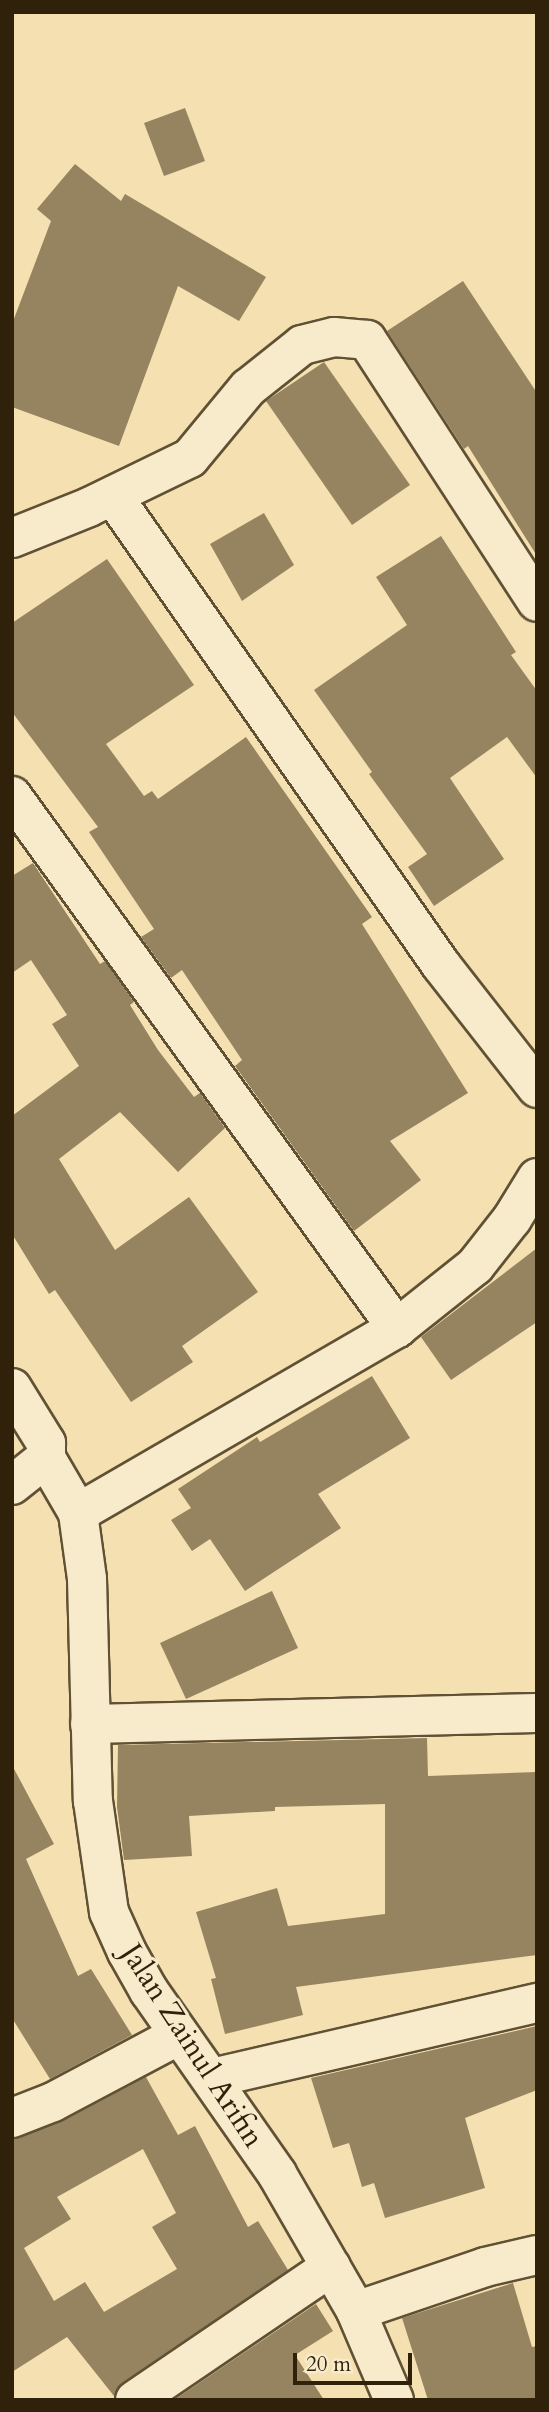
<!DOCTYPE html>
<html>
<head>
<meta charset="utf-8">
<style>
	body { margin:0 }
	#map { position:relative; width:549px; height:2412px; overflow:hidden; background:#f4e0b0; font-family:Cardo,serif }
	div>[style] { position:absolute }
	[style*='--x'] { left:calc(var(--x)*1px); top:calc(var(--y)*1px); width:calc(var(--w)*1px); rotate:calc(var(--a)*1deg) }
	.building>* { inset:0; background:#968461 }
	.roads { filter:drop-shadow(2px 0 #615134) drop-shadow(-2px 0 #615134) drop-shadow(0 2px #615134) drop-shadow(0 -2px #615134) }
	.minor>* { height:38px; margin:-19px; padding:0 19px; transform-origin:19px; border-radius:19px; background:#f8ebcc }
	span { translate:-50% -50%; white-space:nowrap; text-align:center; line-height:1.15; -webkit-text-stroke:6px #f8ebcc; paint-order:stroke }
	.street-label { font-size:30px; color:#30210b }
	.frame { position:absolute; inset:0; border:14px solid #30210b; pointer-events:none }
	.scale { position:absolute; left:293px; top:2353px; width:119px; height:32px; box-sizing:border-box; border:4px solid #30210b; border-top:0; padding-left:9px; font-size:21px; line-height:24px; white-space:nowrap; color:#30210b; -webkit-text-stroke:5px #f8ebcc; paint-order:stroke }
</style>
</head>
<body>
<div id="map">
	<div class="building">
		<i style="clip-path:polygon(185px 108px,205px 161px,164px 176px,144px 123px)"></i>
		<i style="clip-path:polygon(75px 164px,121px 201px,125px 194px,266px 277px,239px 321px,178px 286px,119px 446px,12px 407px,12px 324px,51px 221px,37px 209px)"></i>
		<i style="clip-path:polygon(463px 281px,537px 393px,537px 556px,468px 446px,464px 449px,387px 331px)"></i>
		<i style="clip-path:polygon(324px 362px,410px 485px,352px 525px,266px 401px)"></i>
		<i style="clip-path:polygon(264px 513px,294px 565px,242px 601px,210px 544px)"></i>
		<i style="clip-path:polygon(441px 536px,516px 652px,511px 655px,537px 691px,537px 778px,507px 737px,450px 778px,504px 859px,434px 906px,408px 867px,427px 854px,369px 774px,372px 772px,314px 690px,407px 625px,376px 577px)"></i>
		<i style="clip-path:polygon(107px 559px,194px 685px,106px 744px,144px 796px,152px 791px,158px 799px,246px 737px,372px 917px,362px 924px,468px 1093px,390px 1141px,421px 1180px,354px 1231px,235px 1066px,242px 1060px,182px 970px,171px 978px,141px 937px,154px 929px,89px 832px,98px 827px,12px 712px,12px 623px)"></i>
		<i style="clip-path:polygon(33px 863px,100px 964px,105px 961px,134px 1002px,130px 1005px,158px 1050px,194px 1097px,200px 1093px,225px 1128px,178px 1172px,120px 1112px,59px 1159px,115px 1250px,189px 1197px,258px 1292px,182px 1346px,193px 1362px,131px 1402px,55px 1290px,49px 1294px,12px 1234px,12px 1116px,79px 1066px,52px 1024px,67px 1015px,31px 960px,12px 973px,12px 876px)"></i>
		<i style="clip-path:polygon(537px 1248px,537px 1322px,451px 1380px,421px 1337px)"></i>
		<i style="clip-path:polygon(372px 1376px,410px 1438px,318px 1494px,341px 1528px,245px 1591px,210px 1539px,192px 1551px,171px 1520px,191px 1508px,178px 1489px,257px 1437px,260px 1442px)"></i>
		<i style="clip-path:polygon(272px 1591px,298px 1648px,186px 1699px,160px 1643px)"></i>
		<i style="clip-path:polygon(427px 1738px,428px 1776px,537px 1772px,537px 1955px,296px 1987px,303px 2015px,225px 2034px,211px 1979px,216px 1978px,196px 1912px,277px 1888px,288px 1926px,385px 1914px,385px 1804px,275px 1807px,275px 1811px,189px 1816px,192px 1856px,124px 1860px,117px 1807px,118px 1745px)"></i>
		<i style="clip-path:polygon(12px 1765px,54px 1844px,26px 1859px,78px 1976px,91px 1969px,132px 2035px,50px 2079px,12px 2018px)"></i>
		<i style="clip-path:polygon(537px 2026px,537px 2090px,465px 2118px,485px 2188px,385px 2218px,374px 2183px,362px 2187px,349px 2143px,333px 2148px,311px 2078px)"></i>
		<i style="clip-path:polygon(evenodd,146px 2077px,178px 2135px,195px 2126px,248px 2227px,258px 2221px,288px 2270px,123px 2382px,114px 2396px,67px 2337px,12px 2372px,12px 2139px,63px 2121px,146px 2077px,143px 2149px,176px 2213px,152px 2227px,177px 2269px,104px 2312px,85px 2282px,54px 2301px,24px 2248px,71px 2219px,57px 2197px,143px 2149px)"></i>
		<i style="clip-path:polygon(513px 2283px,532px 2347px,537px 2346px,537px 2400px,428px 2400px,402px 2318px)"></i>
		<i style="clip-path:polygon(316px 2304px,333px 2331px,295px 2355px,324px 2400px,174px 2400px)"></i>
	</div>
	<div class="roads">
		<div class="minor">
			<i style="--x:113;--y:496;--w:572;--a:55.03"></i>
			<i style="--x:441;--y:965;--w:156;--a:52"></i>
			<i style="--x:12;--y:538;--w:83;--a:-21.9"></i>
			<i style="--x:89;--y:507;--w:112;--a:-25.9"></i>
			<i style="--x:190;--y:458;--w:91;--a:-50.4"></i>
			<i style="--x:248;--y:388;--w:69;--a:-38.5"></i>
			<i style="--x:302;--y:345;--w:33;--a:-14"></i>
			<i style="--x:334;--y:337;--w:33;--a:5"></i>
			<i style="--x:367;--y:340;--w:312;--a:57"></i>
			<i style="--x:12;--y:796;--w:657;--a:54.11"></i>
			<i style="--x:12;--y:1388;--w:65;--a:58.3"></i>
			<i style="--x:46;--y:1443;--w:15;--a:90"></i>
			<i style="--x:46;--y:1458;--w:64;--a:59.8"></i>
			<i style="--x:78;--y:1513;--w:67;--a:82.2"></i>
			<i style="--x:87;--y:1579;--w:222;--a:88.5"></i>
			<i style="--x:93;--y:1801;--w:112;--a:81.8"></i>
			<i style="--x:109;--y:1912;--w:44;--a:65.8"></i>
			<i style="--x:127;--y:1952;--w:45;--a:60.6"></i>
			<i style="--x:149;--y:1991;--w:223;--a:55"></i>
			<i style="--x:277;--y:2174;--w:158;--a:60"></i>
			<i style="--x:356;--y:2311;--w:97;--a:66.9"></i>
			<i style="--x:12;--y:1485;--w:43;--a:-38.5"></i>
			<i style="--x:78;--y:1513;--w:369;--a:-30.1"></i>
			<i style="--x:397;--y:1328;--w:100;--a:-38.5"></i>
			<i style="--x:475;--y:1266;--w:60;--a:-51.8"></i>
			<i style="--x:512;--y:1219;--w:48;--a:-58.6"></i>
			<i style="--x:90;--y:1724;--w:447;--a:-1.4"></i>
			<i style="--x:212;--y:2078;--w:334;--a:-13"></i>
			<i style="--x:12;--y:2118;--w:44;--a:-21.3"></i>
			<i style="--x:53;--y:2102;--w:143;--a:-28"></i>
			<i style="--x:356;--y:2311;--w:136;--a:-18.8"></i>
			<i style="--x:485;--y:2267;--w:53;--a:-13"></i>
			<i style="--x:135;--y:2400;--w:237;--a:-34.2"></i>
		</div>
	</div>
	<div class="street-label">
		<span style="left:192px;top:2046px;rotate:57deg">Jalan Zainul Arifin</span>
	</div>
	<div class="frame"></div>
	<div class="scale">20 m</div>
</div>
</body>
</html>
